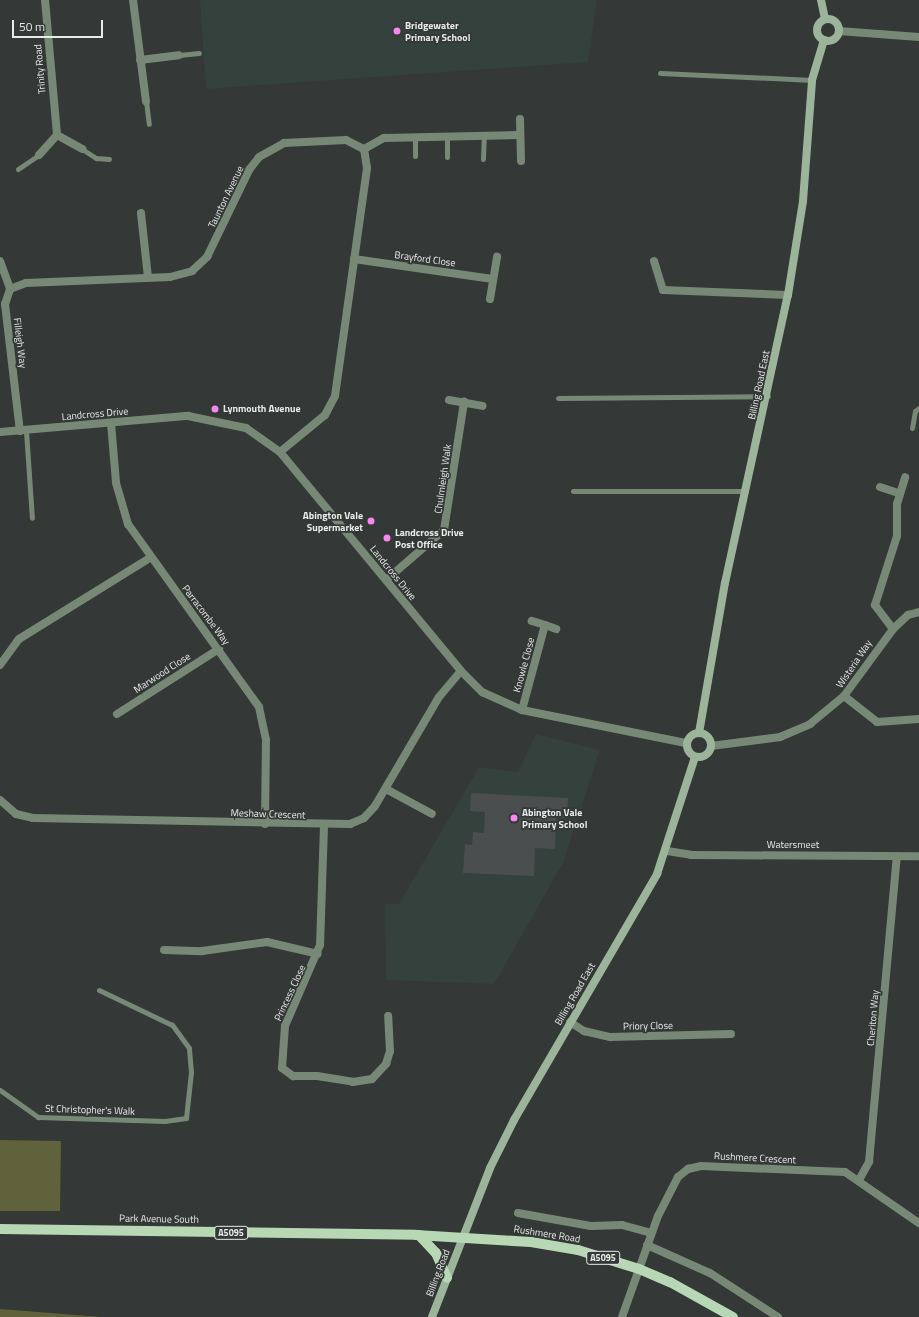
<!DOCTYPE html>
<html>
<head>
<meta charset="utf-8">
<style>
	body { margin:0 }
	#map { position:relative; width:919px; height:1317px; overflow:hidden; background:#343837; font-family:"Titillium Web",sans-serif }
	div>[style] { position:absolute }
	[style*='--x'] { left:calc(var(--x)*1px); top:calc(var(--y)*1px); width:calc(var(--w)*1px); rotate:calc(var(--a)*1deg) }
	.built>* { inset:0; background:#35413d }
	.green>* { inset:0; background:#5f623a }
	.building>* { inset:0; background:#4a4e4f }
	.lane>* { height:5px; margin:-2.5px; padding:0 2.5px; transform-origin:2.5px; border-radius:2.5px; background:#788877 }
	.street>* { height:8px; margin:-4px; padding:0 4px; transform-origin:4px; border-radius:4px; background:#788877 }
	.secondary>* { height:8px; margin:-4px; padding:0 4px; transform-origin:4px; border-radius:4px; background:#9cb59a }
	.secondary>.ring { margin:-4px; padding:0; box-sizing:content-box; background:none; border:8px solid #9cb59a; border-radius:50% }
	.primary>* { height:10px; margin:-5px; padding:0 5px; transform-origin:5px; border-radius:5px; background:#b8d8b5 }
	.dots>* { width:11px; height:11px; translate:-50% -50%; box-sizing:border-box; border:2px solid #343837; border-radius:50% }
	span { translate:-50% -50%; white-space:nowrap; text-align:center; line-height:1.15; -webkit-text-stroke:3.5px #343837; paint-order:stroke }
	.shield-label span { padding:1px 3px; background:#343837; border:1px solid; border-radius:3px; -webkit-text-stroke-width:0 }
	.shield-label { font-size:9px; color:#e8ebea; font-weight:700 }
	.poi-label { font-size:10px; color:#e8ebea; font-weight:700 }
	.left { translate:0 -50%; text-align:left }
	.right { translate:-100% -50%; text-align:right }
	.street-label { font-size:10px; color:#e8ebea }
	.scale { position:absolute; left:12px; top:20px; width:91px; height:18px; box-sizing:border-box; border:2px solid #e8ebea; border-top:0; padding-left:5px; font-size:12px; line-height:14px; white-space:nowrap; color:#e8ebea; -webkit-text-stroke:3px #343837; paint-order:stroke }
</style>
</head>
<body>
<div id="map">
	<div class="built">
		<i style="clip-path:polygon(200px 0,597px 0,588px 62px,206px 89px)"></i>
		<i style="clip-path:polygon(536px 734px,600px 750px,563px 863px,494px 984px,386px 980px,385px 904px,399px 904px,479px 767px,518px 772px)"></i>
	</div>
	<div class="green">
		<i style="clip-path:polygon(0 1140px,61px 1141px,60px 1211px,0 1211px)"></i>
		<i style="clip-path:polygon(0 1309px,101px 1317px,0 1317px)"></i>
	</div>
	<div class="building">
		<i style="clip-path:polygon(471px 793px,568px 798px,567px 818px,556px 818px,555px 849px,535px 848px,534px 876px,463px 873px,465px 844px,472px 845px,473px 832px,484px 833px,485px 812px,470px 811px)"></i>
	</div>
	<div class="lane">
		<i style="--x:179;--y:55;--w:20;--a:-6"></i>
		<i style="--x:660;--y:73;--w:152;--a:2.6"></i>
		<i style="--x:146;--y:101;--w:23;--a:83"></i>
		<i style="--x:82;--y:149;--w:17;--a:33"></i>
		<i style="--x:96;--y:158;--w:13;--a:4"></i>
		<i style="--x:415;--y:156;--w:19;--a:-90"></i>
		<i style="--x:447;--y:157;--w:22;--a:-90"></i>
		<i style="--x:483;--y:159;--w:25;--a:-88"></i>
		<i style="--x:18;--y:169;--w:25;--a:-34"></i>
		<i style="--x:558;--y:398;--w:210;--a:-0.5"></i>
		<i style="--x:912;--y:428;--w:17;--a:-80"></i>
		<i style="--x:915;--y:411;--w:5;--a:-37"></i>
		<i style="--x:26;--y:431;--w:87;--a:86.1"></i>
		<i style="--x:573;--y:491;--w:172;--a:0"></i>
		<i style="--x:0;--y:1090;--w:47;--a:35.4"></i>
		<i style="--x:38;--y:1117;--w:127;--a:1.8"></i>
		<i style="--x:165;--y:1121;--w:21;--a:-8"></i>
		<i style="--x:186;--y:1118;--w:46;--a:-83.8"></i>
		<i style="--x:191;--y:1072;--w:24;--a:-95"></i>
		<i style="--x:189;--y:1048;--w:29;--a:-126"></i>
		<i style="--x:172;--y:1025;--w:81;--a:-154.4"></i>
	</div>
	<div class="street">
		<i style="--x:45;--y:0;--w:136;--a:84.9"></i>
		<i style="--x:133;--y:0;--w:102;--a:82.7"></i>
		<i style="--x:839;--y:31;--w:80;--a:4.3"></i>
		<i style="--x:140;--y:60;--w:39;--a:-7"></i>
		<i style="--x:520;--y:119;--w:42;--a:88.6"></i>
		<i style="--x:39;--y:155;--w:27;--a:-48"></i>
		<i style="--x:57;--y:135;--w:29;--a:29"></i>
		<i style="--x:141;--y:213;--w:64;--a:83.8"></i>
		<i style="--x:354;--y:259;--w:140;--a:8.2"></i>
		<i style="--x:0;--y:261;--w:30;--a:70"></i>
		<i style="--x:10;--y:289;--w:16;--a:108"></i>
		<i style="--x:5;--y:304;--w:128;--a:83.3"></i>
		<i style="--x:654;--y:261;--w:30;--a:73"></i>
		<i style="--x:663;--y:290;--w:125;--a:2.3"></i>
		<i style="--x:10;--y:289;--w:17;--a:-21"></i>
		<i style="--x:26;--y:283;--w:144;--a:-2.4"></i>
		<i style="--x:170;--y:277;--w:23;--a:-15"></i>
		<i style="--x:192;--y:271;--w:21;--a:-43"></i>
		<i style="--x:207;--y:257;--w:97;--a:-64.2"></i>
		<i style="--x:249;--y:170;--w:16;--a:-52"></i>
		<i style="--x:259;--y:157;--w:29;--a:-29"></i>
		<i style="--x:284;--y:143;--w:62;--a:-2.8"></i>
		<i style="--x:346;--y:140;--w:20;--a:27"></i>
		<i style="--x:364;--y:149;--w:23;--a:-29"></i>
		<i style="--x:384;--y:138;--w:135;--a:-1.3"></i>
		<i style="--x:490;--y:299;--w:43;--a:-80.5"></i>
		<i style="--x:449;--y:400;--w:34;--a:10"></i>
		<i style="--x:111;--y:423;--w:60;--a:85.2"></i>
		<i style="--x:116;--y:483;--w:43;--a:73.7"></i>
		<i style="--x:128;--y:524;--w:225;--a:54.4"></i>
		<i style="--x:259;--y:707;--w:34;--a:78"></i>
		<i style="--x:266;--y:740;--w:84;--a:90.7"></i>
		<i style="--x:0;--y:432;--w:189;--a:-4.9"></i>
		<i style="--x:188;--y:416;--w:59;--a:11.7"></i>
		<i style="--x:246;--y:428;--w:42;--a:35.2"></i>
		<i style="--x:280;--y:452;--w:284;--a:50.4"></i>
		<i style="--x:461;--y:671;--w:30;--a:45"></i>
		<i style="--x:482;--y:692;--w:44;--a:24.2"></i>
		<i style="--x:522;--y:710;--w:167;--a:11.4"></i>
		<i style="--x:280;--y:452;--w:58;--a:-39.4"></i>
		<i style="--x:325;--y:415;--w:21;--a:-62"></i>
		<i style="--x:335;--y:396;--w:230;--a:-82"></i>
		<i style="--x:367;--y:168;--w:19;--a:-99"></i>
		<i style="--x:880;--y:487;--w:20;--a:18"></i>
		<i style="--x:386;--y:580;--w:77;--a:-40.8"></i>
		<i style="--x:444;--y:530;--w:130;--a:-81.1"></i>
		<i style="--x:545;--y:625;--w:12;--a:20"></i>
		<i style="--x:893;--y:629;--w:30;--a:-127"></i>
		<i style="--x:875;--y:605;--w:72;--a:-72.3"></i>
		<i style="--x:897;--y:536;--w:32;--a:-90"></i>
		<i style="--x:897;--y:504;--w:28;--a:-73"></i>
		<i style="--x:0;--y:665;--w:32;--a:-54"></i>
		<i style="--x:19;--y:639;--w:155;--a:-31.8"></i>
		<i style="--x:844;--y:696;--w:42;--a:38.2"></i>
		<i style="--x:877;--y:722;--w:42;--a:-4.1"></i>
		<i style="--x:522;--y:710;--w:88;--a:-74.9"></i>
		<i style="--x:545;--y:625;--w:14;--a:-163"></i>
		<i style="--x:117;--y:714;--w:121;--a:-32.5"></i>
		<i style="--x:711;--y:746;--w:70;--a:-7.4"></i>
		<i style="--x:780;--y:737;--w:33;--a:-23"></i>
		<i style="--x:810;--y:724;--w:44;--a:-39.5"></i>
		<i style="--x:844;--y:696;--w:83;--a:-53.8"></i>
		<i style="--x:893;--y:629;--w:21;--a:-43"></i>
		<i style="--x:908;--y:615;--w:11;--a:-15"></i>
		<i style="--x:386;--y:789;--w:52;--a:28.5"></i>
		<i style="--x:0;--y:800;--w:21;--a:41"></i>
		<i style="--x:16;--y:814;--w:17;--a:13"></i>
		<i style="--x:33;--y:818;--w:317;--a:1.1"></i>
		<i style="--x:350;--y:824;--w:15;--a:-23"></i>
		<i style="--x:364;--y:818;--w:16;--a:-47"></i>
		<i style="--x:375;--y:806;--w:126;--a:-59.6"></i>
		<i style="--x:439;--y:697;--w:34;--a:-50"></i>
		<i style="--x:324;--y:826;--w:119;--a:91.9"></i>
		<i style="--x:320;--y:945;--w:88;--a:113.4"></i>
		<i style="--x:285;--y:1026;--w:42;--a:94.1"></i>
		<i style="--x:282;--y:1068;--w:14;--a:36"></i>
		<i style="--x:293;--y:1076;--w:24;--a:0"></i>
		<i style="--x:317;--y:1076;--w:36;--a:9"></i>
		<i style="--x:353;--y:1082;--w:19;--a:-9"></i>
		<i style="--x:372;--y:1079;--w:21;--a:-47"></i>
		<i style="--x:386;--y:1064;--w:14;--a:-73"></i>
		<i style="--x:390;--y:1051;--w:35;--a:-93"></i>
		<i style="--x:667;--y:851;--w:24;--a:9"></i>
		<i style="--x:691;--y:855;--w:228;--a:0.3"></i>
		<i style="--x:164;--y:950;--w:38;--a:2"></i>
		<i style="--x:202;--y:951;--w:66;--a:-7.9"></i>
		<i style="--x:267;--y:942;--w:52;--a:13.2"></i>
		<i style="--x:570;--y:1022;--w:17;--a:33"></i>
		<i style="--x:584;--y:1031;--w:27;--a:13"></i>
		<i style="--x:610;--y:1037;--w:121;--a:-1.4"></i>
		<i style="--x:859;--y:1180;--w:21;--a:-61"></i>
		<i style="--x:869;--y:1162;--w:307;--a:-84.8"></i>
		<i style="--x:518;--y:1213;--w:74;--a:10.1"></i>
		<i style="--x:591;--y:1226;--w:31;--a:-2"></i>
		<i style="--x:622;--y:1225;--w:30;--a:15"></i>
		<i style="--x:647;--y:1245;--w:69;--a:24"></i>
		<i style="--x:710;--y:1273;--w:81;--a:32.9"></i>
		<i style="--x:622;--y:1317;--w:107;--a:-70.4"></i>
		<i style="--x:658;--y:1216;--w:44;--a:-62.9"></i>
		<i style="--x:678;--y:1177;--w:13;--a:-39"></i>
		<i style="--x:688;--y:1169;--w:13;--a:-13"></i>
		<i style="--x:701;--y:1166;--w:144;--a:2.4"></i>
		<i style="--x:845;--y:1172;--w:90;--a:34.6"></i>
	</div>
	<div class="secondary">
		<i style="--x:821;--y:0;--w:19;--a:78"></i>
		<i class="ring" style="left:817px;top:19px;width:14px;height:14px"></i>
		<i class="ring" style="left:687px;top:733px;width:16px;height:16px"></i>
		<i style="--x:699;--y:733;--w:152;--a:-80.2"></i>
		<i style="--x:725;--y:583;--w:295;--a:-77.7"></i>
		<i style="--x:788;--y:295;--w:95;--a:-80.9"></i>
		<i style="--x:803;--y:201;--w:121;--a:-85.7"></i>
		<i style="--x:812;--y:80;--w:42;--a:-73.3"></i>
		<i style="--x:432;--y:1317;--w:160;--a:-68.7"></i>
		<i style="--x:490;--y:1168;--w:54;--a:-63.4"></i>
		<i style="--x:514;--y:1120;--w:285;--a:-59.8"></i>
		<i style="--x:657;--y:874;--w:123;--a:-72"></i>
	</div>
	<div class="primary">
		<i style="--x:0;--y:1229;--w:416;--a:0.8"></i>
		<i style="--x:416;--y:1235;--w:115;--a:3.5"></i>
		<i style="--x:531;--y:1242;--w:48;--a:9.7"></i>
		<i style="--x:578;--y:1250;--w:64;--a:17.3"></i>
		<i style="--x:639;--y:1269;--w:34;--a:23"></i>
		<i style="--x:670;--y:1282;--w:72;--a:29.1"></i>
		<i style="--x:419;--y:1235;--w:25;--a:47"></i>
		<i style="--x:436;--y:1253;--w:27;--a:66"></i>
	</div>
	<div class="dots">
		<i style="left:397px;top:31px;background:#f688ed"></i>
		<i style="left:215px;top:409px;background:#f688ed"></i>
		<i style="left:371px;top:521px;background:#f688ed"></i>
		<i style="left:387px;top:538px;background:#f688ed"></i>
		<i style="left:514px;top:818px;background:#f688ed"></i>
	</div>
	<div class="shield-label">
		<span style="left:231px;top:1233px">A5095</span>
		<span style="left:603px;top:1258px">A5095</span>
	</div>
	<div class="poi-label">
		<span class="left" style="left:405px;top:31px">Bridgewater<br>Primary School</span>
		<span class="left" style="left:223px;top:409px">Lynmouth Avenue</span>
		<span class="right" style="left:363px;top:521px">Abington Vale<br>Supermarket</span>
		<span class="left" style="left:395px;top:538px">Landcross Drive<br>Post Office</span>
		<span class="left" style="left:522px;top:818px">Abington Vale<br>Primary School</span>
	</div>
	<div class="street-label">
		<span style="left:40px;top:69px;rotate:-95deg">Trinity Road</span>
		<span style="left:226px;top:197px;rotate:-64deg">Taunton Avenue</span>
		<span style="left:425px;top:259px;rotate:8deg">Brayford Close</span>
		<span style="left:20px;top:343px;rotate:83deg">Filleigh Way</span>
		<span style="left:759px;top:385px;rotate:-78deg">Billing Road East</span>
		<span style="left:95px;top:414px;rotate:-5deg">Landcross Drive</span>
		<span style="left:443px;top:479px;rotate:-82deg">Chulmleigh Walk</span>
		<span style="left:393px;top:573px;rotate:51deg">Landcross Drive</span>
		<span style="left:206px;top:615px;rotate:53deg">Parracombe Way</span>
		<span style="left:854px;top:664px;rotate:-56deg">Wisteria Way</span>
		<span style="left:524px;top:665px;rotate:-75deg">Knowle Close</span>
		<span style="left:162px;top:673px;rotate:-33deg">Marwood Close</span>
		<span style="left:268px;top:814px;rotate:2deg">Meshaw Crescent</span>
		<span style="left:793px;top:845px">Watersmeet</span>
		<span style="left:290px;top:993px;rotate:-65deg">Princess Close</span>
		<span style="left:575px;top:994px;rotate:-60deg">Billing Road East</span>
		<span style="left:873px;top:1018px;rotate:-85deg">Cheriton Way</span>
		<span style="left:648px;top:1026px;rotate:-1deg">Priory Close</span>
		<span style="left:90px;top:1110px;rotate:2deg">St Christopher's Walk</span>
		<span style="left:755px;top:1158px;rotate:3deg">Rushmere Crescent</span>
		<span style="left:159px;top:1219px;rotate:1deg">Park Avenue South</span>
		<span style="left:547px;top:1234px;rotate:9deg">Rushmere Road</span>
		<span style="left:438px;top:1273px;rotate:-69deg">Billing Road</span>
	</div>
	<div class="scale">50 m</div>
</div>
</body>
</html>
